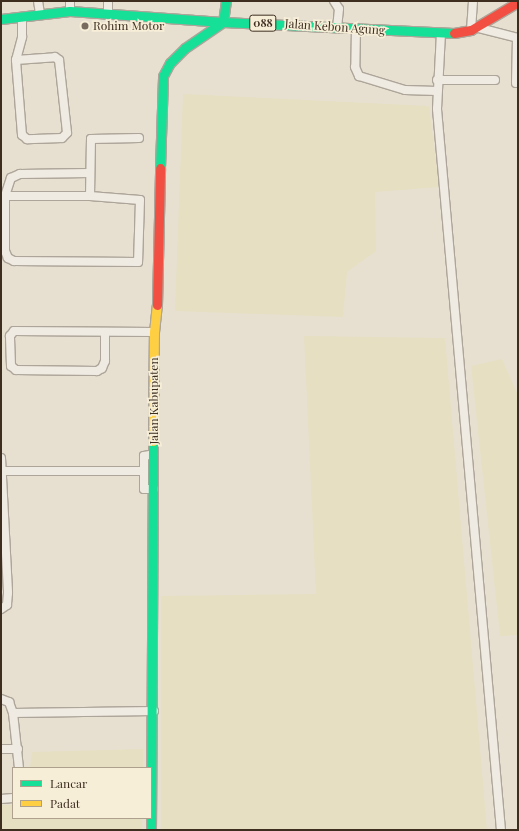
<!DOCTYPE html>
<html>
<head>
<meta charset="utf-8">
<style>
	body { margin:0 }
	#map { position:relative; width:519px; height:831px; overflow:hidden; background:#e7e0d1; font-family:"Playfair Display",serif }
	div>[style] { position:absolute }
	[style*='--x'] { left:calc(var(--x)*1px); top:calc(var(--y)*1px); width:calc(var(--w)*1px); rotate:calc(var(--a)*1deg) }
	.farmland>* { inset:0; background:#e6dfc2 }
	.roads { filter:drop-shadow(1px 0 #ada599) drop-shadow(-1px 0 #ada599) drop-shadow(0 1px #ada599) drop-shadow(0 -1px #ada599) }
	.street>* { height:8px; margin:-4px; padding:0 4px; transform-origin:4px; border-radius:4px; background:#efebe3 }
	.fast>* { height:9px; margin:-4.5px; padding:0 4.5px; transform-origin:4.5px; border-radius:4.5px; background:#16e098 }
	.slow>* { height:9px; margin:-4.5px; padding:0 4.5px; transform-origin:4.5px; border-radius:4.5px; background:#ffcf43 }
	.jam>* { height:9px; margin:-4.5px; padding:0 4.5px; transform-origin:4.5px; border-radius:4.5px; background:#f24e42 }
	.dots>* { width:11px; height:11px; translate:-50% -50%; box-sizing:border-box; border:2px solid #f7eed8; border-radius:50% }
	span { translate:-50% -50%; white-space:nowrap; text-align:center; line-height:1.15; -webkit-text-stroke:3.5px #f7eed8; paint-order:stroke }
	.shield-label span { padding:1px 3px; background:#f7eed8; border:1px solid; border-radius:3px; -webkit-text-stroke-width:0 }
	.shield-label { font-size:11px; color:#3d2e20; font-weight:700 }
	.poi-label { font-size:12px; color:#3d2e20 }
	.left { translate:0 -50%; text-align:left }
	.street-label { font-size:12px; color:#3d2e20 }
	.frame { position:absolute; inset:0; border:2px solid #3d2e20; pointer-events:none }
	.legend { position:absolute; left:12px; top:767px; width:140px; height:52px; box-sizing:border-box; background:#f7eed8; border:1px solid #ada18e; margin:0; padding:5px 7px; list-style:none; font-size:12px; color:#3d2e20 }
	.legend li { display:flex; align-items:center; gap:8px; height:20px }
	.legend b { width:20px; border:1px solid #ada18e }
</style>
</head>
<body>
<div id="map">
	<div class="farmland">
		<i style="clip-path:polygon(183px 94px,429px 106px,439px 187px,375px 192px,376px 251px,347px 272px,343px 317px,175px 311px)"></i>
		<i style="clip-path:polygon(304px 336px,445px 338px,487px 830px,161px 830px,161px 596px,316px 594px)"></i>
		<i style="clip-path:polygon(502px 359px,518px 395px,518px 635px,500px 636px,471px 366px)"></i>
		<i style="clip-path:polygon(143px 749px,143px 768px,30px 768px,32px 752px)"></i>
		<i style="clip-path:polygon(1px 805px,13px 805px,13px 818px,142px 818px,142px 830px,1px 830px)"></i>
	</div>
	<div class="roads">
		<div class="street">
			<i style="--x:38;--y:1;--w:13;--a:81"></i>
			<i style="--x:334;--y:1;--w:9;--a:58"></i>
			<i style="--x:339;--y:9;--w:18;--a:96"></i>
			<i style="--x:70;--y:11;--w:10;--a:-90"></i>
			<i style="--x:108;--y:13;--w:12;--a:-90"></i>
			<i style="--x:475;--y:27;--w:44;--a:14.3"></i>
			<i style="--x:356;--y:28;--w:39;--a:91"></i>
			<i style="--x:355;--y:67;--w:10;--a:66"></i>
			<i style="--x:359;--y:76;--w:48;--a:16.9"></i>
			<i style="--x:405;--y:90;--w:32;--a:2"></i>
			<i style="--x:471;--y:30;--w:29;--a:-86"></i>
			<i style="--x:441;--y:33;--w:76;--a:93"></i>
			<i style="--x:437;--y:109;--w:724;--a:84.93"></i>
			<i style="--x:16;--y:60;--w:39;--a:-4"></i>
			<i style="--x:55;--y:57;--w:5;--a:37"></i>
			<i style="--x:59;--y:60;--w:73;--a:83.7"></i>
			<i style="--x:67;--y:133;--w:7;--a:135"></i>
			<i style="--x:62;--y:138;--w:35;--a:178"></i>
			<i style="--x:27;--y:139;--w:6;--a:-141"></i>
			<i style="--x:22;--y:135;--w:75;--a:-94.6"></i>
			<i style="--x:16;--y:60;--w:24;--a:-75"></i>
			<i style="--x:22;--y:37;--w:20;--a:-90"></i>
			<i style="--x:437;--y:80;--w:58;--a:0"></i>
			<i style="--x:516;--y:83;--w:45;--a:-88.7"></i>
			<i style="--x:1;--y:196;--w:4;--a:0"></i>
			<i style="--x:5;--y:196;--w:19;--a:-72"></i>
			<i style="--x:11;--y:178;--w:10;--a:-24"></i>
			<i style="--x:20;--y:174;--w:69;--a:-0.8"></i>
			<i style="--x:5;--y:196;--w:85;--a:0"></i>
			<i style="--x:90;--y:196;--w:50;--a:4.6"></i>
			<i style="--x:140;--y:200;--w:62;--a:91.8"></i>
			<i style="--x:138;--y:262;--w:124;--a:-179.5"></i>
			<i style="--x:14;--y:261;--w:7;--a:-153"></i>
			<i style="--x:8;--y:258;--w:8;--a:-113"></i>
			<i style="--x:5;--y:251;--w:55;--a:-90"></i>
			<i style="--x:90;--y:196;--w:57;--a:-89"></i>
			<i style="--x:91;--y:139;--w:48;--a:-1.2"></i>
			<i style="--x:105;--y:332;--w:29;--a:90"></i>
			<i style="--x:105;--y:361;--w:8;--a:113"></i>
			<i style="--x:102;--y:368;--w:6;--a:149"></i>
			<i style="--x:97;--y:371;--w:81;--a:-179.3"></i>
			<i style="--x:16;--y:370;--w:6;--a:-141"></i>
			<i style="--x:11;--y:366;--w:30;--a:-92"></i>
			<i style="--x:10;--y:336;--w:6;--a:-51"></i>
			<i style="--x:14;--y:331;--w:140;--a:0.4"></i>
			<i style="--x:1;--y:458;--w:135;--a:87"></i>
			<i style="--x:8;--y:593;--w:12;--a:95"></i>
			<i style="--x:7;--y:605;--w:7;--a:146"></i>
			<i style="--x:2;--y:471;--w:142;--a:0"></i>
			<i style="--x:144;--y:471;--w:15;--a:-90"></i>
			<i style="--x:144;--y:456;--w:10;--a:-11"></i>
			<i style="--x:144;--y:471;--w:18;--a:90"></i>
			<i style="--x:144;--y:489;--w:10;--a:0"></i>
			<i style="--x:1;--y:699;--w:9;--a:21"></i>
			<i style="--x:9;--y:702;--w:12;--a:70"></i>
			<i style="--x:13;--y:713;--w:141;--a:-0.8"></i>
			<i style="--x:13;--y:713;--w:55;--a:83.8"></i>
			<i style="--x:1;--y:749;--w:17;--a:0"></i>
			<i style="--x:1;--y:799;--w:12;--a:-5"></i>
		</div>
		<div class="fast">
			<i style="--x:1;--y:19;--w:69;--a:-6.6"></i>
			<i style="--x:70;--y:11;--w:153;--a:4.1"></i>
			<i style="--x:223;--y:22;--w:231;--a:2.7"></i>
			<i style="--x:160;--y:168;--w:92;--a:-88.1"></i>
			<i style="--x:163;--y:76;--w:15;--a:-62"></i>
			<i style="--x:170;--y:63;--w:21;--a:-45"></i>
			<i style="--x:185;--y:48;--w:46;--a:-34.4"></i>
			<i style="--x:223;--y:22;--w:21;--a:-82"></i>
			<i style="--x:151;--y:830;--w:389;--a:-89.7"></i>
		</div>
		<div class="slow">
			<i style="--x:153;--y:441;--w:109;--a:-89.5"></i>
			<i style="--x:154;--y:332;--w:27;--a:-84"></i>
		</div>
		<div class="jam">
			<i style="--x:454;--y:33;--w:17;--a:-10"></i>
			<i style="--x:471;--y:30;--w:55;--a:-30.8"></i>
			<i style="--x:157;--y:305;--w:137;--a:-88.7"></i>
		</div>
	</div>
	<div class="dots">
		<i style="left:85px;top:26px;background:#786c5e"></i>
	</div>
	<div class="shield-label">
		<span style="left:263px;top:23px">088</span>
	</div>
	<div class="poi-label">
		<span class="left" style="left:93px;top:26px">Rohim Motor</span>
	</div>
	<div class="street-label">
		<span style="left:335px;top:27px;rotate:4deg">Jalan Kebon Agung</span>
		<span style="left:154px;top:401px;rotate:-90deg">Jalan Kabupaten</span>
	</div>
	<div class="frame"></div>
	<ul class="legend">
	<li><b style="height:5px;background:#16e098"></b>Lancar</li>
	<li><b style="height:5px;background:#ffcf43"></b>Padat</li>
	</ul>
</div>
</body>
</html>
